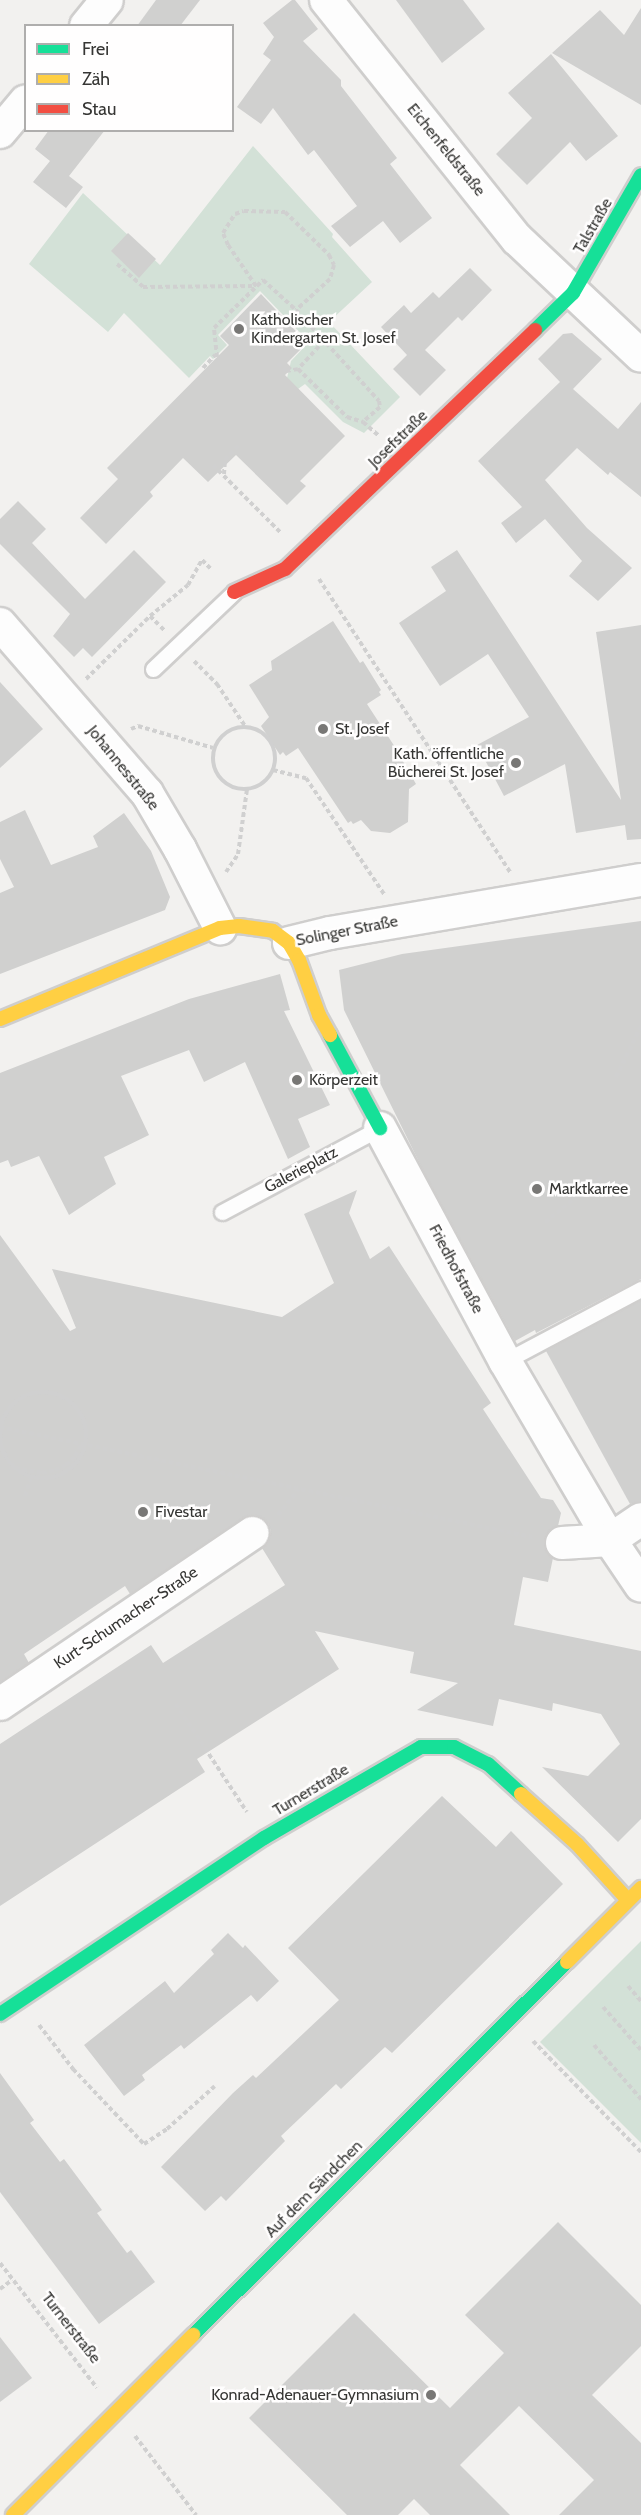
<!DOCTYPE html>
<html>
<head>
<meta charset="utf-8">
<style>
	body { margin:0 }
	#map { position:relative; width:641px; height:2515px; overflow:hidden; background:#f2f1ef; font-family:Cabin,sans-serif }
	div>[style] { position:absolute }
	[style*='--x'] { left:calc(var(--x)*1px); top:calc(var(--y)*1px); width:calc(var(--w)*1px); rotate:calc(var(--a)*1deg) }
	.green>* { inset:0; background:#d3e1d7 }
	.building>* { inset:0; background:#d0d0cf }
	.path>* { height:4px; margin-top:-2px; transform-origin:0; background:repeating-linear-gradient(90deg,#d0d0d0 0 4.5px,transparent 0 7.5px) }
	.path>.ring { margin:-2px; padding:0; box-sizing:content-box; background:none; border:4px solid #d0d0d0; border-radius:50% }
	.roads { filter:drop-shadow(2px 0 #cfcecd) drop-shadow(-2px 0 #cfcecd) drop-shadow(0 2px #cfcecd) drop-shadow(0 -2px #cfcecd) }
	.lane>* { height:15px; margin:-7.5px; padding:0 7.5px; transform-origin:7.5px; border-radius:7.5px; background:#fdfdfd }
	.street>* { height:32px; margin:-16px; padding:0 16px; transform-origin:16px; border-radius:16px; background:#fdfdfd }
	.fast>* { height:14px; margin:-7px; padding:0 7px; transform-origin:7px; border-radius:7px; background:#16e098 }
	.slow>* { height:14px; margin:-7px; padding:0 7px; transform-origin:7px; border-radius:7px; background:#ffcf43 }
	.jam>* { height:14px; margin:-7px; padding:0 7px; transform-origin:7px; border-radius:7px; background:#f24e42 }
	.dots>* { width:16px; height:16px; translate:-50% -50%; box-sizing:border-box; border:3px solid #fffefe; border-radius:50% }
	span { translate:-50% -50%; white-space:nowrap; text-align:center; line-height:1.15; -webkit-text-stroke:5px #fffefe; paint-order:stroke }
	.street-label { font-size:16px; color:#363634 }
	.poi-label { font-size:16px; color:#363634 }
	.left { translate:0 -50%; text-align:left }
	.right { translate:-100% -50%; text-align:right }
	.legend { position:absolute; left:24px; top:24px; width:210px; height:108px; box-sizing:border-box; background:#fffefe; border:2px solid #afaead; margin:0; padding:8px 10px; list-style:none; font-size:18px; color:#363634 }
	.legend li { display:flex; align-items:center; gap:12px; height:30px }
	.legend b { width:30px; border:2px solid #afaead }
</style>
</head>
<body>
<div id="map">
	<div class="green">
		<i style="clip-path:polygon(253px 146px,333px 234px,332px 237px,372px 282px,329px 322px,400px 397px,364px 433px,343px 422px,305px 384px,298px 389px,287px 378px,291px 361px,309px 342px,260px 291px,218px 335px,227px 345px,213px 359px,210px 356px,189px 378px,124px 313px,108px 332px,29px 264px,83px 193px,160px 265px)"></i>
		<i style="clip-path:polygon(641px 1941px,641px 2143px,540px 2042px)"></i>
	</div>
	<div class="building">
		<i style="clip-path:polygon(156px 0,200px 0,180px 26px,137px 26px)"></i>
		<i style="clip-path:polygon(292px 0,295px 0,318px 29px,303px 41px,341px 80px,341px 86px,397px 158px,390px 164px,432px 218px,400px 243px,383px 221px,350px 247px,331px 226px,357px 206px,314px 150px,308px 155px,273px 108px,261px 124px,237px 107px,271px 60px,263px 54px,274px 37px,263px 23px)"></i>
		<i style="clip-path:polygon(396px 0,463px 0,485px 29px,442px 63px)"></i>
		<i style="clip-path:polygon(641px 8px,641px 105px,552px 53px,600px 10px,624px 35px)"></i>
		<i style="clip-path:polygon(551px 54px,618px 136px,586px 161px,570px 142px,527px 185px,496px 154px,532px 118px,508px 93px)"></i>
		<i style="clip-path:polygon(49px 130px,105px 130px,69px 176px,83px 187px,66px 208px,33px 182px,50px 161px,35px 149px)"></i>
		<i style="clip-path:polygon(128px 233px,156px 259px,139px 278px,111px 251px)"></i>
		<i style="clip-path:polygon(470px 268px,492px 290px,462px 321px,458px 317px,425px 350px,446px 370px,420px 396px,393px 369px,407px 355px,381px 327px,404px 305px,411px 313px,433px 292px,439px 298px)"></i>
		<i style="clip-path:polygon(261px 294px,307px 343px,287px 363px,292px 368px,285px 375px,345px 436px,300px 481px,306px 486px,287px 505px,236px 455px,208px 482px,183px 458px,150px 492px,153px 496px,106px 544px,80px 518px,118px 479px,107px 468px,229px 345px,220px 336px)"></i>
		<i style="clip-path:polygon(572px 333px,602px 359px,573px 389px,618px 429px,641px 402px,641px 497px,610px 472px,608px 475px,577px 448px,545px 480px,587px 528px,632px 568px,598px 601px,569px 576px,582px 561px,545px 519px,516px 543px,501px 523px,522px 507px,478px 461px,560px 382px,538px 359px,563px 334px)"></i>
		<i style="clip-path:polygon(18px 501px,46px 529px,32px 543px,85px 599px,134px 550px,166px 582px,92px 657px,83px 648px,74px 657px,53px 636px,70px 614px,0 544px,0 519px)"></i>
		<i style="clip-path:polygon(457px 550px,621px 800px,596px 632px,641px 625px,641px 839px,627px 840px,625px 825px,576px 833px,565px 764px,504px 796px,477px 745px,529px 717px,488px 654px,440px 686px,399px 623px,446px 591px,431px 567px)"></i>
		<i style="clip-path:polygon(333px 621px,360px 663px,363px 661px,381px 690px,379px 692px,381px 695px,367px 704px,393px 744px,416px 784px,409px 789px,408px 822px,390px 833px,371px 831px,361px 820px,353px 824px,351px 821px,348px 823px,298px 748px,286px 756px,283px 752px,280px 755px,261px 726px,269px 717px,249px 685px,272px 670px,271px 661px)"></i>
		<i style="clip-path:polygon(0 682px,43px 729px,0 768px)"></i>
		<i style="clip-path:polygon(25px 810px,51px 865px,98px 847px,93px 836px,124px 813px,151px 851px,170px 897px,165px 910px,0 974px,0 893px,14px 887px,0 859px,0 822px)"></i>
		<i style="clip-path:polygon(641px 921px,641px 1279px,536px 1333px,535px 1330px,515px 1341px,424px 1172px,344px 1010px,339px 970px,402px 954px)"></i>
		<i style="clip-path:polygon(280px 974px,290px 1010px,284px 1011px,330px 1105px,298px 1119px,310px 1147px,288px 1159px,245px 1062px,204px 1082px,189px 1050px,121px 1076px,149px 1135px,104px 1157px,116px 1184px,69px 1215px,39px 1156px,11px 1167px,8px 1160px,0 1163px,0 1073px,189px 999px)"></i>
		<i style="clip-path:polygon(357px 1190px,349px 1213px,370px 1259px,389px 1246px,491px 1403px,483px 1409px,541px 1498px,553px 1500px,561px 1513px,558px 1526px,546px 1534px,544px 1544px,547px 1552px,553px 1558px,548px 1582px,523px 1577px,514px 1625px,641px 1651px,641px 1819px,618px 1842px,542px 1767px,588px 1776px,620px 1744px,601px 1714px,553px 1703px,552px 1711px,499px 1699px,493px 1726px,417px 1710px,458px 1683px,410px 1673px,414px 1652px,315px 1631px,339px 1669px,197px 1759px,205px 1772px,0 1906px,0 1744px,151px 1645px,163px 1663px,285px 1585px,262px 1548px,269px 1540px,271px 1531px,268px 1523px,260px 1517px,251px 1515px,130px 1594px,125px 1586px,98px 1604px,24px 1654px,29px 1663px,0 1682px,0 1235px,70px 1331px,76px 1328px,52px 1269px,282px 1317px,334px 1283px,304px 1214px)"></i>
		<i style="clip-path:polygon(641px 1300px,641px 1501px,630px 1504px,546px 1351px)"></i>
		<i style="clip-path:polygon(442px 1796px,496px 1847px,511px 1831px,563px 1884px,392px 2053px,385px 2047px,341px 2089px,336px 2084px,281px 2136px,285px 2141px,226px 2201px,221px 2196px,205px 2211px,161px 2167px,233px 2093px,253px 2075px,256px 2078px,339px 2000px,288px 1948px)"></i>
		<i style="clip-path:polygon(228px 1933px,243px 1948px,245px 1945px,279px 1981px,257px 2002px,251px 1995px,184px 2049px,181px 2045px,142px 2075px,145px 2080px,124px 2096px,84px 2045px,165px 1981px,174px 1993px,214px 1954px,211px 1950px)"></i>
		<i style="clip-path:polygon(0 2073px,34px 2120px,30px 2123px,60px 2162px,64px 2159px,102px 2210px,97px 2213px,127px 2253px,131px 2250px,155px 2282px,99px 2324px,0 2192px)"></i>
		<i style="clip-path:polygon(558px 2222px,641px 2305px,641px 2346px,592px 2395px,641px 2443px,641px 2515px,559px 2515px,594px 2480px,519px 2406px,460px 2465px,510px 2515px,430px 2515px,414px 2499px,398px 2515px,347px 2515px,249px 2418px,354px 2313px,450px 2408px,504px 2353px,465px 2315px)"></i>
		<i style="clip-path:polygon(0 2337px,32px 2378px,0 2402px)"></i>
	</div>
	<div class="path">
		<i style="--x:117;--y:264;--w:35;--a:41"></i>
		<i style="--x:143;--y:287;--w:113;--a:-0.5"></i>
		<i style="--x:256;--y:286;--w:50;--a:-124.3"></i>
		<i style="--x:228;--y:245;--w:13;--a:-113"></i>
		<i style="--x:223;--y:233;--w:22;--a:-58"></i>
		<i style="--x:235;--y:214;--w:9;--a:-18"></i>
		<i style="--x:244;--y:211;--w:41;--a:1.4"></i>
		<i style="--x:285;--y:212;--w:62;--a:44.3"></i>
		<i style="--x:329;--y:255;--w:11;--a:63"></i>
		<i style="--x:334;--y:265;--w:15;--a:106"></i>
		<i style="--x:330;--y:279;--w:46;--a:137.6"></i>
		<i style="--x:324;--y:341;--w:38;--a:133"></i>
		<i style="--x:298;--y:369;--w:69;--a:44.4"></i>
		<i style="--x:347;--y:417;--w:17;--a:17"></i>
		<i style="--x:217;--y:357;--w:29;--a:-96"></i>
		<i style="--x:214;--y:328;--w:69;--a:-44.4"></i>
		<i style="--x:263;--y:280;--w:45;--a:42.3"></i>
		<i style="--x:296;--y:310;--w:123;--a:47.6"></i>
		<i style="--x:379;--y:401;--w:6;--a:81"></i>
		<i style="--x:380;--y:407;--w:23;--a:139"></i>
		<i style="--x:363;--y:422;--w:20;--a:41"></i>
		<i style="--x:278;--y:363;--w:11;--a:45"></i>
		<i style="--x:286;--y:371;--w:12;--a:-9"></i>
		<i style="--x:203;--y:368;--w:18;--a:-47"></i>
		<i style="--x:213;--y:465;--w:95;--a:45"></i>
		<i style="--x:224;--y:474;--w:14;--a:-86"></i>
		<i style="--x:225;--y:460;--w:21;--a:-47"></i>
		<i style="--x:319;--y:579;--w:350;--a:56.9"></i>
		<i style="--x:150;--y:616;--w:20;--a:45"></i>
		<i style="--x:194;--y:661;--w:33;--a:45"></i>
		<i style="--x:217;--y:684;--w:50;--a:56.3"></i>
		<i style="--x:86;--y:679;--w:90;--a:-44.5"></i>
		<i style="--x:150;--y:616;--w:49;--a:-39.2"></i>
		<i style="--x:188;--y:585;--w:29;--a:-61"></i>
		<i style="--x:202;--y:560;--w:14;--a:45"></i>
		<i class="ring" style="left:213px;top:727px;width:58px;height:58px"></i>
		<i style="--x:131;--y:729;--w:8;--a:-23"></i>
		<i style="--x:138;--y:726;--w:78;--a:16.3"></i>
		<i style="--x:273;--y:770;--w:34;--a:14"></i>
		<i style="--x:306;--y:778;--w:140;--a:56.1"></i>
		<i style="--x:226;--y:872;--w:22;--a:-56"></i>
		<i style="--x:238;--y:854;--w:66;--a:-82.1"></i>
		<i style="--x:616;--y:1077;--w:57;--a:-63.9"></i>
		<i style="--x:545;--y:1222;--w:74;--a:-38.4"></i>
		<i class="ring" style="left:0;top:1392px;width:82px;height:82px"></i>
		<i style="--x:0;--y:1427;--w:543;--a:11.68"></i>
		<i style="--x:15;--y:1468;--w:27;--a:10"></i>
		<i style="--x:42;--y:1473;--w:13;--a:-13"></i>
		<i style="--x:55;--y:1470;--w:12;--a:-24"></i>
		<i style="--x:66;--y:1465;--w:13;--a:-45"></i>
		<i style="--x:75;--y:1456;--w:14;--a:-60"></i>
		<i style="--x:25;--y:1496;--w:21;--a:-73"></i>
		<i style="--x:278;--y:1515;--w:33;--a:-51"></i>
		<i style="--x:176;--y:1704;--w:129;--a:56.7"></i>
		<i style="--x:628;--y:1986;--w:20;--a:49"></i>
		<i style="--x:603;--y:2007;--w:57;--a:48.5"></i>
		<i style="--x:39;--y:2025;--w:56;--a:52.3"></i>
		<i style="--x:73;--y:2069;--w:103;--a:46.6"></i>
		<i style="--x:144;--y:2144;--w:27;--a:-33"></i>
		<i style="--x:167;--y:2129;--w:64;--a:-41.9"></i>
		<i style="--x:533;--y:2041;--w:155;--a:45.8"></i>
		<i style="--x:594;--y:2045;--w:72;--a:49"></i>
		<i style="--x:0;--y:2263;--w:158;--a:52.2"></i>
		<i style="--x:0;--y:2289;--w:15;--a:-37"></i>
		<i style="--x:135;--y:2436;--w:100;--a:52.3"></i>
	</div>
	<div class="roads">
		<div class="lane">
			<i style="--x:153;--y:669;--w:112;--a:-43.5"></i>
			<i style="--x:222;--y:1212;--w:179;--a:-28"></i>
			<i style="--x:505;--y:1361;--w:154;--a:-27.9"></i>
		</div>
		<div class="street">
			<i style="--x:326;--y:0;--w:306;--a:51.4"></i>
			<i style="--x:517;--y:239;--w:170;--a:43.3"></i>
			<i style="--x:86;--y:26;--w:33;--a:-51"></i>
			<i style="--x:0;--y:132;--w:40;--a:-50"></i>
			<i style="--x:0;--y:624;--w:224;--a:49"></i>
			<i style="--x:147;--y:793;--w:65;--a:59.5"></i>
			<i style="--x:180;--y:849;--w:89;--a:63.1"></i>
			<i style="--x:289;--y:943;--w:42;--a:-13.7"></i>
			<i style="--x:330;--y:933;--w:315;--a:-9.7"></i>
			<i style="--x:380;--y:1128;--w:264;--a:61.8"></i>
			<i style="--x:505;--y:1361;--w:208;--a:59.6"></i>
			<i style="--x:610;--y:1540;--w:55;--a:56"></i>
			<i style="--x:610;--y:1540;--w:37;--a:-34"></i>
			<i style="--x:562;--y:1543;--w:48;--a:-3.6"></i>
			<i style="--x:0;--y:1704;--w:305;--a:-34.1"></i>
		</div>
		<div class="fast">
			<i style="--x:535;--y:330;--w:53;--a:-44.2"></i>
			<i style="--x:573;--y:293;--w:136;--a:-60"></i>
			<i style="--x:330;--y:1035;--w:106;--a:61.7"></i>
			<i style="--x:0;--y:2014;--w:317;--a:-33.7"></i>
			<i style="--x:264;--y:1838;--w:181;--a:-30.1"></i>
			<i style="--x:421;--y:1747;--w:33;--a:0"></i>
			<i style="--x:454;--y:1747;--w:38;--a:27"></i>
			<i style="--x:488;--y:1764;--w:45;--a:42.3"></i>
			<i style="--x:193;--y:2335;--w:528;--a:-44.92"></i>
		</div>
		<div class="slow">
			<i style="--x:0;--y:1019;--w:238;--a:-22.5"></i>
			<i style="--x:220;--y:928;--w:19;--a:-6"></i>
			<i style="--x:239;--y:926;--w:34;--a:8"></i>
			<i style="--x:273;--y:931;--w:20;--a:37"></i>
			<i style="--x:289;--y:943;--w:20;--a:60"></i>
			<i style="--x:299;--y:960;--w:59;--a:70"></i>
			<i style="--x:319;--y:1015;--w:23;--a:61"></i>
			<i style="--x:521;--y:1794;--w:75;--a:41.8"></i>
			<i style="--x:577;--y:1844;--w:76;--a:47.7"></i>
			<i style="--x:567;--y:1962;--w:105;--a:-45"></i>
			<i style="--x:13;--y:2515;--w:255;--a:-45"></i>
		</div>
		<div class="jam">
			<i style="--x:234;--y:592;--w:56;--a:-24.3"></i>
			<i style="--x:285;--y:569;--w:346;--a:-43.7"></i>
		</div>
	</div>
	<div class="dots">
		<i style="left:239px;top:329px;background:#787775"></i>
		<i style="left:323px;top:729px;background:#787775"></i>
		<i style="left:516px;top:763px;background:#787775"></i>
		<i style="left:297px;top:1080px;background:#787775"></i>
		<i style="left:537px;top:1189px;background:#787775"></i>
		<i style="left:143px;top:1512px;background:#787775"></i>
		<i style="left:431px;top:2395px;background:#787775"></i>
	</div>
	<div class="street-label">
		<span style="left:446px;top:150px;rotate:51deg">Eichenfeldstraße</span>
		<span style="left:593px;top:226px;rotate:-60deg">Talstraße</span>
		<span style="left:398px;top:439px;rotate:-44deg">Josefstraße</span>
		<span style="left:123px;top:768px;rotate:51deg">Johannesstraße</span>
		<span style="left:347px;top:931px;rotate:-11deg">Solinger Straße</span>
		<span style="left:301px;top:1170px;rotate:-28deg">Galerieplatz</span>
		<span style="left:456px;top:1269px;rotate:62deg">Friedhofstraße</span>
		<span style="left:126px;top:1618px;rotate:-34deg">Kurt-Schumacher-Straße</span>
		<span style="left:311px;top:1790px;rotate:-31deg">Turnerstraße</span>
		<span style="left:314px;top:2189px;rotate:-45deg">Auf dem Sändchen</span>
		<span style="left:71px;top:2328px;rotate:52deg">Turnerstraße</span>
	</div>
	<div class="poi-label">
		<span class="left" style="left:251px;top:329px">Katholischer<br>Kindergarten St. Josef</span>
		<span class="left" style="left:335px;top:729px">St. Josef</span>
		<span class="right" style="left:504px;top:763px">Kath. öffentliche<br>Bücherei St. Josef</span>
		<span class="left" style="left:309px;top:1080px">Körperzeit</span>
		<span class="left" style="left:549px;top:1189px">Marktkarree</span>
		<span class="left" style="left:155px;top:1512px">Fivestar</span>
		<span class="right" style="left:419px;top:2395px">Konrad-Adenauer-Gymnasium</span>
	</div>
	<ul class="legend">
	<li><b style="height:8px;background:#16e098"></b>Frei</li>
	<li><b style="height:8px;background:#ffcf43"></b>Zäh</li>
	<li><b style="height:8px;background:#f24e42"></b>Stau</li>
	</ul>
</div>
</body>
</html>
